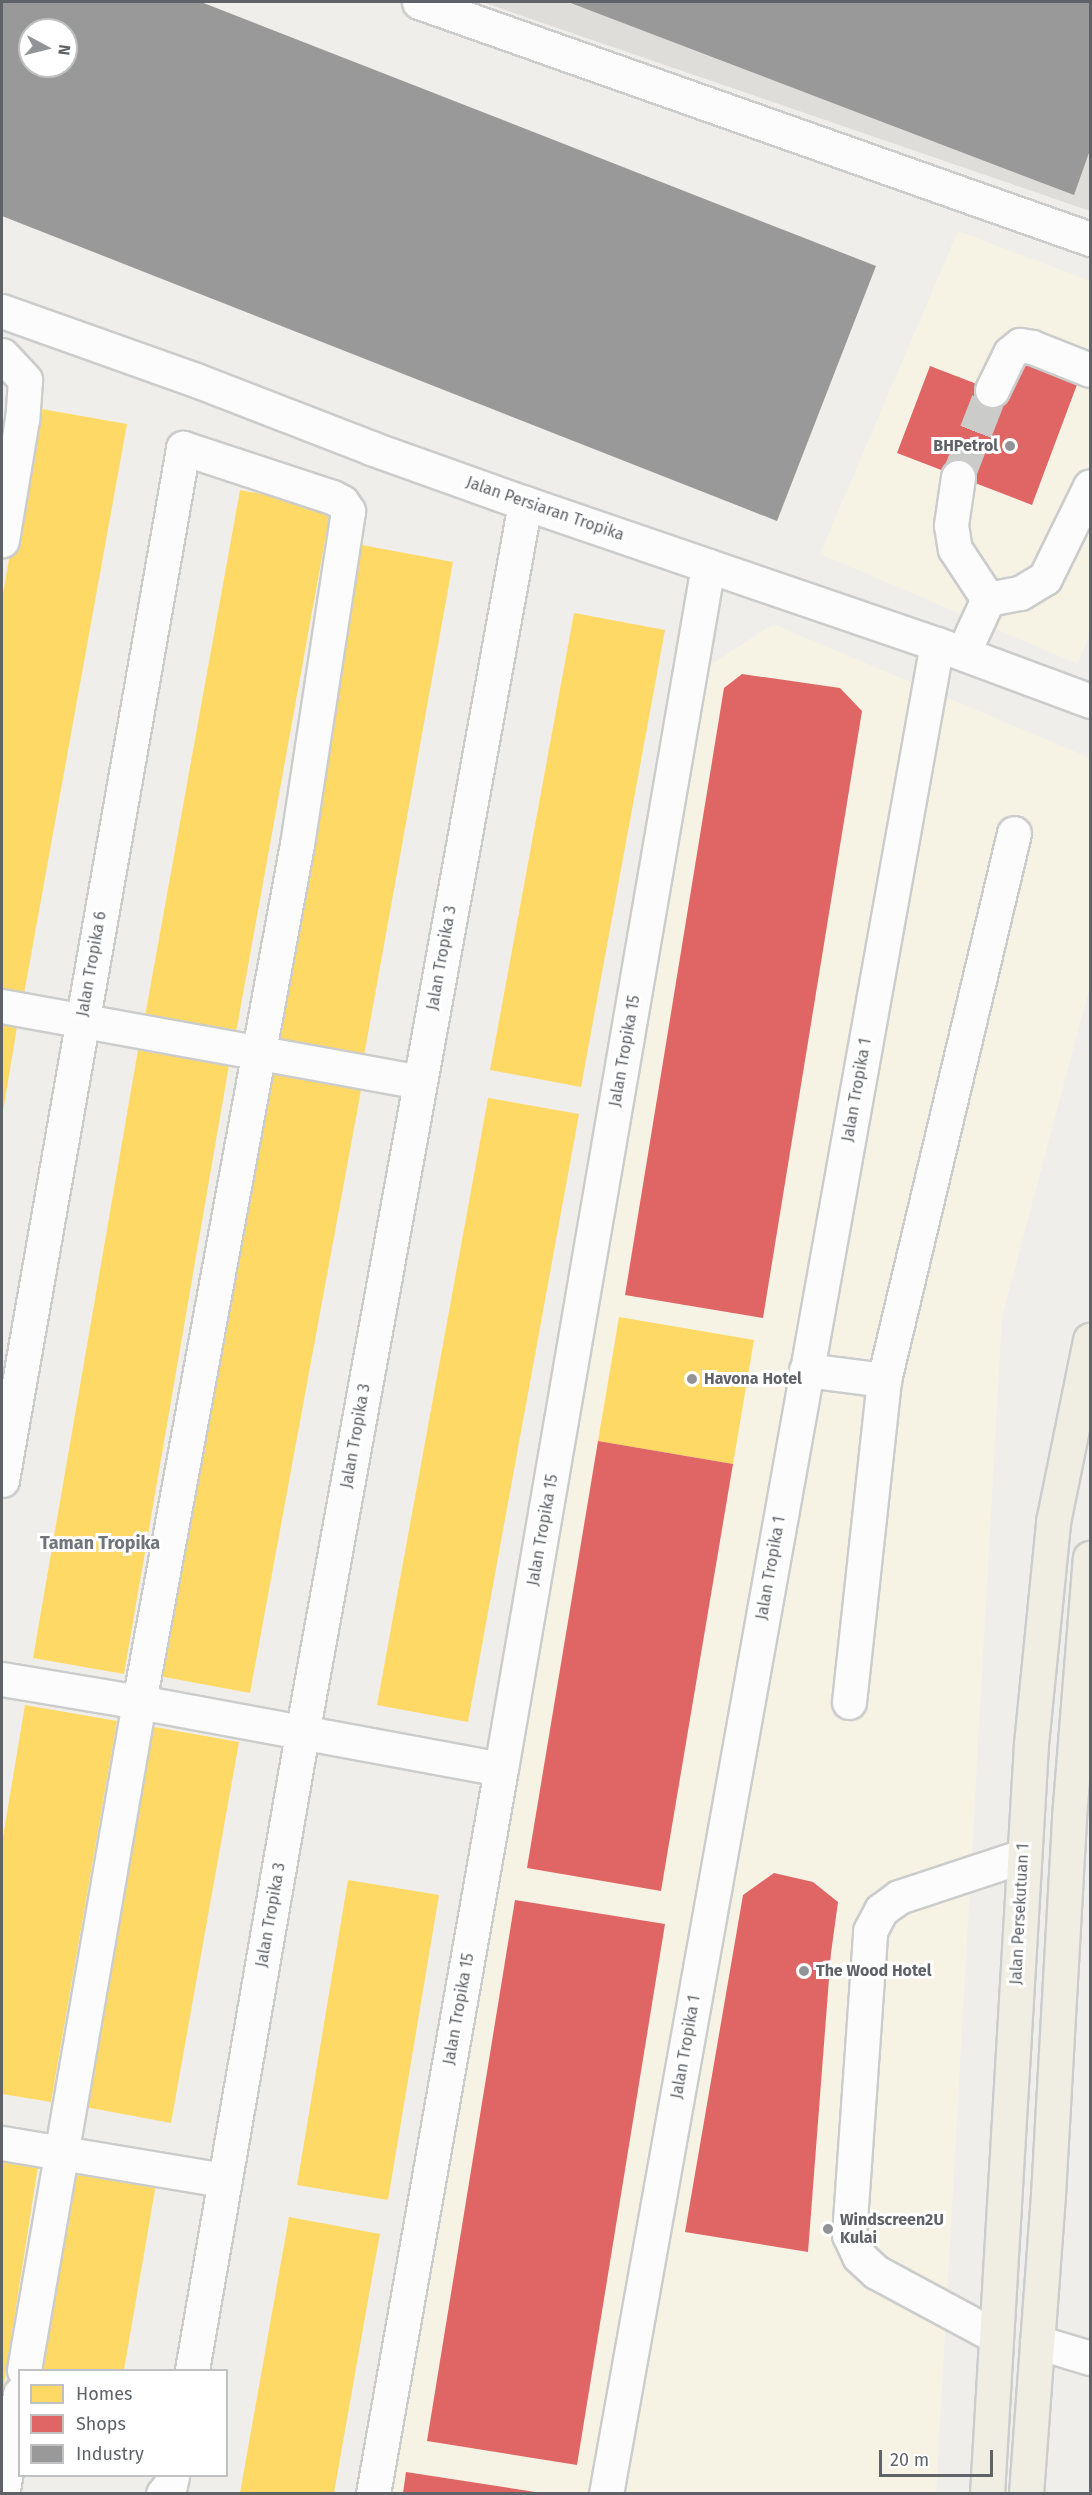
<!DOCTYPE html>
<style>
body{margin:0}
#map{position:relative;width:1092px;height:2495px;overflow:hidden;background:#efeeea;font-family:"Fira Sans",sans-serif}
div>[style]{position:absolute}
.commercial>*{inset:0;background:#f7f3e4}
.industrial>*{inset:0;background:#dfddda}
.homes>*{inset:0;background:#ffd966}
.shops>*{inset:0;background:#e06666}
.industry>*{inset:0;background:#999}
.minor-tunnel>*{height:33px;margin-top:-16.5px;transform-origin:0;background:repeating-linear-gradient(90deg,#cbcbca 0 33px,transparent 0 49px)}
.roads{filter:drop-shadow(2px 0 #cbcccc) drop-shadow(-2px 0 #cbcccc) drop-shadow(0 2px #cbcccc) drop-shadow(0 -2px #cbcccc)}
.minor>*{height:33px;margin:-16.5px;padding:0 16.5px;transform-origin:16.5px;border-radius:16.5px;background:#fdfcfc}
.highway>*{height:33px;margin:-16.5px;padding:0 16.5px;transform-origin:16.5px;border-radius:16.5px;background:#f0ede3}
.dots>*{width:16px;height:16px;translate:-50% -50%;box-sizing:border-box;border:3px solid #fff;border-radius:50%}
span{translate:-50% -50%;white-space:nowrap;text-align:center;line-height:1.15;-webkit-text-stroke:6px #fff;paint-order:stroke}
.poi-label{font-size:16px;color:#5f6368;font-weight:700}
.right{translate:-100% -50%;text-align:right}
.left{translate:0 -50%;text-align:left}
.street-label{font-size:16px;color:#5f6368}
.neighbourhood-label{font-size:18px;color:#70757a;font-weight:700}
.frame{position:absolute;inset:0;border:3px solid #5f6368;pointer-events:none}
.legend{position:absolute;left:18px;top:2369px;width:210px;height:108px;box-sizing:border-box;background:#fff;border:2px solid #bfc1c3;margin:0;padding:8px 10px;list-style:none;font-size:18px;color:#5f6368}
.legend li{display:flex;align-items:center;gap:12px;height:30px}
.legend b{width:30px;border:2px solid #bfc1c3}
.north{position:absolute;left:18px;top:18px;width:60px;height:60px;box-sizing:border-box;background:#fff;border:2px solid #bfc1c3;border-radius:50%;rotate:97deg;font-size:16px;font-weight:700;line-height:24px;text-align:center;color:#5f6368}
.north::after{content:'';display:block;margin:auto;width:21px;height:27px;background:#919496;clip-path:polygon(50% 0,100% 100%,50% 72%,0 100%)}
.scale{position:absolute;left:879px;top:2450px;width:114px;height:27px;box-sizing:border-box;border:3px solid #5f6368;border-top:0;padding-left:8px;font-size:18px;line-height:21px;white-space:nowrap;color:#5f6368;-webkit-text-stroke:4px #fff;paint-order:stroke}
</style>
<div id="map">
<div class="commercial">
<div style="clip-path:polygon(958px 231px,1090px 281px,1090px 632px,1078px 664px,820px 554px)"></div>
<div style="clip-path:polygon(773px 624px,1090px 758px,1090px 986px,1002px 1317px,936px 2493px,379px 2494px,709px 666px)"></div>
</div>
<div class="industrial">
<div style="clip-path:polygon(482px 2px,1090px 2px,1090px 211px)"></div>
</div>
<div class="homes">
<div style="clip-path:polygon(36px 408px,127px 424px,24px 994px,2px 990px,2px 599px)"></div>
<div style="clip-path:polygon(240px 490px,331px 507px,235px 1038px,144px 1022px)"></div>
<div style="clip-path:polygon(362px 545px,453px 562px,364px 1056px,273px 1039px)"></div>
<div style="clip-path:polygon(574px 613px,665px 630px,581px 1087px,490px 1070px)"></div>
<div style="clip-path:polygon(2px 1018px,18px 1021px,3px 1111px,2px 1110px)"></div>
<div style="clip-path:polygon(138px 1050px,229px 1065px,124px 1674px,33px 1658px)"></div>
<div style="clip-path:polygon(271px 1069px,362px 1085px,250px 1693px,159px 1676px)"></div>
<div style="clip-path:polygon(488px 1098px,579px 1114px,468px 1722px,377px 1705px)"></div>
<div style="clip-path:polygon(619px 1317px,754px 1340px,733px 1464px,598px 1441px)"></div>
<div style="clip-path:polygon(25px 1705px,117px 1721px,51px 2102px,2px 2094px,2px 1843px)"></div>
<div style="clip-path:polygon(149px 1726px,239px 1742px,171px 2123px,80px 2106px)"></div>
<div style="clip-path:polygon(348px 1880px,439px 1895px,388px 2200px,297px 2185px)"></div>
<div style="clip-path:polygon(2px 2154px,39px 2160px,3px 2390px,2px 2389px)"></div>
<div style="clip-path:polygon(66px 2162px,157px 2178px,124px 2370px,30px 2370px)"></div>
<div style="clip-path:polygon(289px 2217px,380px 2234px,373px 2272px,334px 2493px,240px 2493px)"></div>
</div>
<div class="shops">
<div style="clip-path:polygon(1025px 352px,1081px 374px,1032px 505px,897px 453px,930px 366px,1008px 396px)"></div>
<div style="clip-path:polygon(742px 674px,840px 688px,862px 711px,763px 1318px,625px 1295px,724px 688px)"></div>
<div style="clip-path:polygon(598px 1441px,733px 1464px,661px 1891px,527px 1868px)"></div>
<div style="clip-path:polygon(774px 1873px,813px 1882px,838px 1902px,831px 1953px,808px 2252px,685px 2232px,743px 1895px)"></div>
<div style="clip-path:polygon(515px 1900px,665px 1924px,577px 2465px,427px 2441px)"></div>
<div style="clip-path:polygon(406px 2472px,535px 2492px,535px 2493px,403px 2493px)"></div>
</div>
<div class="industry">
<div style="clip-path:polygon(evenodd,2px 2px,201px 2px,876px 266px,777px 521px,2px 216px,2px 2px,30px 30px,66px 30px,66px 66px,30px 66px,30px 30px)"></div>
<div style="clip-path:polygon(568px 2px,1090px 2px,1090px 150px,1074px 195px)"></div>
</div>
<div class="minor-tunnel">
<div style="left:958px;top:477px;width:93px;rotate:-68.7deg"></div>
</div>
<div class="roads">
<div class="minor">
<div style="left:419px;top:2px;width:712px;rotate:19.45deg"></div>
<div style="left:2px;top:311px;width:206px;rotate:19.6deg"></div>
<div style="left:196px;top:380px;width:188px;rotate:21.2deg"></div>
<div style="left:371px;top:448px;width:164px;rotate:19.7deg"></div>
<div style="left:525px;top:503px;width:435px;rotate:18.9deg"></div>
<div style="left:937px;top:644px;width:163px;rotate:20.4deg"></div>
<div style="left:2px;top:355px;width:34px;rotate:47deg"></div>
<div style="left:25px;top:380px;width:39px;rotate:94deg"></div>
<div style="left:22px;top:419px;width:123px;rotate:99.4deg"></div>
<div style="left:992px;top:390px;width:41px;rotate:-64.1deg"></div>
<div style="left:1010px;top:353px;width:13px;rotate:-39deg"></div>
<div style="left:1020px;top:345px;width:12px;rotate:9deg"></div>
<div style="left:1032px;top:347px;width:62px;rotate:21.6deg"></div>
<div style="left:958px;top:477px;width:49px;rotate:98.3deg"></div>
<div style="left:951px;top:525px;width:24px;rotate:81deg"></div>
<div style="left:955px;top:549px;width:60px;rotate:56.6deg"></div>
<div style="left:963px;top:653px;width:60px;rotate:-65.2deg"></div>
<div style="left:988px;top:599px;width:33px;rotate:-11deg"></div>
<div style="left:1020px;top:593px;width:29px;rotate:-31deg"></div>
<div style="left:1045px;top:578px;width:102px;rotate:-63.9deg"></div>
<div style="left:2px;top:1006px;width:424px;rotate:10.3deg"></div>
<div style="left:806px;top:1370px;width:79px;rotate:7.3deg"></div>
<div style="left:2px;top:1480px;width:1048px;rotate:-80.05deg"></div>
<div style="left:183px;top:448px;width:157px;rotate:18.2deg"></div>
<div style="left:332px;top:497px;width:11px;rotate:27deg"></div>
<div style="left:342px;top:502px;width:11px;rotate:56deg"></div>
<div style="left:348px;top:511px;width:337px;rotate:98.7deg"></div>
<div style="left:297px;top:844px;width:872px;rotate:100.43deg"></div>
<div style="left:139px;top:1702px;width:678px;rotate:99.77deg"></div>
<div style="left:2px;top:1679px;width:139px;rotate:9.5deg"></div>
<div style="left:139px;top:1702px;width:368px;rotate:10.5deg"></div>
<div style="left:849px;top:1702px;width:324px;rotate:-83.8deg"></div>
<div style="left:884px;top:1380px;width:562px;rotate:-76.63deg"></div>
<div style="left:2px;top:2143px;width:225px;rotate:9.5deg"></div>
<div style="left:995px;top:2336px;width:135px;rotate:-151.7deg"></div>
<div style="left:876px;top:2272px;width:23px;rotate:-137deg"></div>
<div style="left:859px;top:2256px;width:23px;rotate:-115deg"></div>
<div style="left:849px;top:2235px;width:305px;rotate:-86deg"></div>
<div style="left:870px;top:1931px;width:24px;rotate:-62deg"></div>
<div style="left:881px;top:1910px;width:22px;rotate:-36deg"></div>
<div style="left:899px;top:1897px;width:131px;rotate:-18.3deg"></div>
<div style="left:1037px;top:2342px;width:55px;rotate:16.8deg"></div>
<div style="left:192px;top:2370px;width:645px;rotate:-80.19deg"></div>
<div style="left:302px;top:1734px;width:1251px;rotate:-79.73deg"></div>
<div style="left:2px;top:2494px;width:102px;rotate:-79.8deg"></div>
<div style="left:163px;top:2494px;width:11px;rotate:-52deg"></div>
<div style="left:170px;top:2485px;width:9px;rotate:-77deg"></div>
<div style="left:373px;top:2494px;width:736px;rotate:-79.99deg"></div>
<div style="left:501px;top:1769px;width:1221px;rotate:-80.24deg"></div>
<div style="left:606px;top:2494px;width:1879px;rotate:-79.86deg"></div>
</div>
<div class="highway">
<div style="left:987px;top:2494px;width:751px;rotate:-86.64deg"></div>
<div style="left:1031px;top:1744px;width:223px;rotate:-84.3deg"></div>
<div style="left:1053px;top:1522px;width:186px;rotate:-78.5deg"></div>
<div style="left:1026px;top:2494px;width:300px;rotate:-85.8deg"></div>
<div style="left:1048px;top:2195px;width:379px;rotate:-86.8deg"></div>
<div style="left:1069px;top:1817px;width:260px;rotate:-85.4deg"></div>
</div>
</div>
<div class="dots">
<div style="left:1010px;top:446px;background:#919496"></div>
<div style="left:692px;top:1379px;background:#919496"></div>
<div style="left:804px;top:1971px;background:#919496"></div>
<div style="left:828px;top:2229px;background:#919496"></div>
</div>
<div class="poi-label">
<span class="right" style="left:998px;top:446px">BHPetrol</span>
<span class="left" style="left:704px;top:1379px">Havona Hotel</span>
<span class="left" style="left:816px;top:1971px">The Wood Hotel</span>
<span class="left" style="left:840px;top:2229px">Windscreen2U<br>Kulai</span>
</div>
<div class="street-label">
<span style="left:545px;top:509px;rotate:19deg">Jalan Persiaran Tropika</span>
<span style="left:442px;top:958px;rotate:-80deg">Jalan Tropika 3</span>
<span style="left:92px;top:964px;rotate:-80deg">Jalan Tropika 6</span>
<span style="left:625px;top:1051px;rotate:-80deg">Jalan Tropika 15</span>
<span style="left:857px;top:1090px;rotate:-80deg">Jalan Tropika 1</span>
<span style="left:356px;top:1436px;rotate:-80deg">Jalan Tropika 3</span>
<span style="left:543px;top:1530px;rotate:-80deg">Jalan Tropika 15</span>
<span style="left:771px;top:1568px;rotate:-80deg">Jalan Tropika 1</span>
<span style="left:1020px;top:1914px;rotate:-87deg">Jalan Persekutuan 1</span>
<span style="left:271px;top:1915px;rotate:-80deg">Jalan Tropika 3</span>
<span style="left:459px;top:2009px;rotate:-80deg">Jalan Tropika 15</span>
<span style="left:686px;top:2047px;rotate:-80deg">Jalan Tropika 1</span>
</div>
<div class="neighbourhood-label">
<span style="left:100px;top:1543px">Taman Tropika</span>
</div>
<div class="frame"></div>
<ul class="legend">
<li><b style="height:16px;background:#ffd966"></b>Homes</li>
<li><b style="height:16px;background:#e06666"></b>Shops</li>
<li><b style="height:16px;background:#999"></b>Industry</li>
</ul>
<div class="north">N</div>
<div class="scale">20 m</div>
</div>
